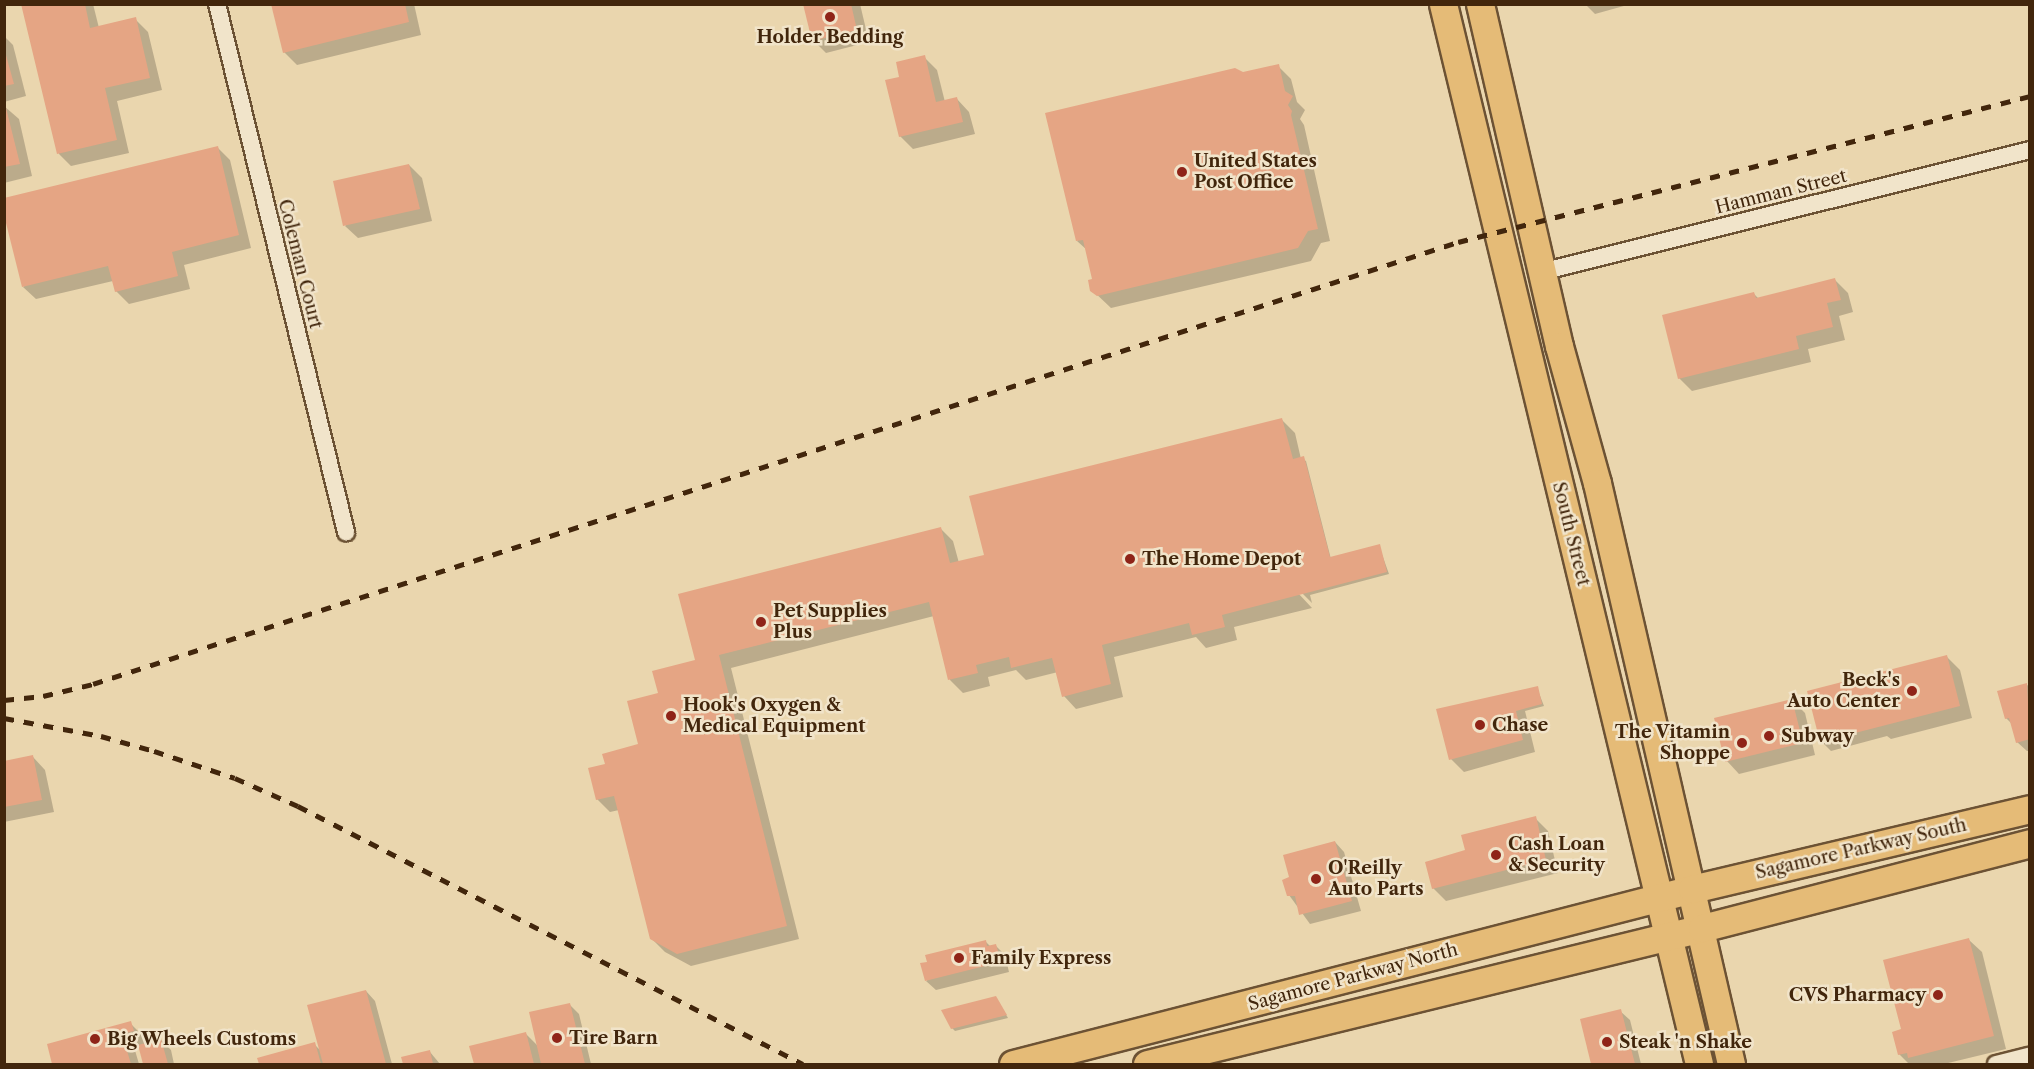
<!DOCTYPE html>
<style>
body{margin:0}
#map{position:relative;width:2034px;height:1069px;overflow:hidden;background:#ead6ae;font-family:"Libre Caslon Text",serif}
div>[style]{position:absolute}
.shadow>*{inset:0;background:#0003}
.building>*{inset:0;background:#e5a584}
.roads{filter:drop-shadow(2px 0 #6c5234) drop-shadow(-2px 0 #6c5234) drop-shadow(0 2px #6c5234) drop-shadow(0 -2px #6c5234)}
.street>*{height:16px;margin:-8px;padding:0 8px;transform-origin:8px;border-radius:8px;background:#f1e4ca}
.primary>*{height:27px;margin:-13.5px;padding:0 13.5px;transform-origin:13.5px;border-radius:13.5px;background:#e5bb77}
.rail>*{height:4.5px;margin-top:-2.25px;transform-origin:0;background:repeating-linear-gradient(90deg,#42260c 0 10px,transparent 0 20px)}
.dots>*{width:16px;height:16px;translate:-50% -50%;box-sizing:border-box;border:3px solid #f1e4ca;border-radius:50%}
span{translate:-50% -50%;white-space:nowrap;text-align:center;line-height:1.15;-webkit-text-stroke:5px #f1e4ca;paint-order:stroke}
.poi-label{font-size:18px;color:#42260c;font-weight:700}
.left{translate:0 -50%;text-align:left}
.right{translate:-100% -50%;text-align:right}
.street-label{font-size:18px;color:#42260c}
.frame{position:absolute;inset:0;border:6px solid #42260c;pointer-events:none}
</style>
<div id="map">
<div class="shadow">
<div style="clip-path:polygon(23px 4px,93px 4px,99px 28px,135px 19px,148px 32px,162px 90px,117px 101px,129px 153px,71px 166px,59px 154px)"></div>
<div style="clip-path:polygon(273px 4px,414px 4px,421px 35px,297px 65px,284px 52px)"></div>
<div style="clip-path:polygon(804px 4px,860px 4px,869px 42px,826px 53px,813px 40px)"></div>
<div style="clip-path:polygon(1585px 4px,1631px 4px,1595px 14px)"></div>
<div style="clip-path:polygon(4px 36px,13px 45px,26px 96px,4px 102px)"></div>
<div style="clip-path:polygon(924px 57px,937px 70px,945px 102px,957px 99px,969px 112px,975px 134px,913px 149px,900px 136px,901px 78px)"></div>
<div style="clip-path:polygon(1278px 66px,1291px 79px,1297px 102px,1305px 110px,1300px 119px,1304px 125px,1330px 241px,1321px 243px,1311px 261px,1111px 308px,1092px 290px,1094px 280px,1087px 250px,1077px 241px,1243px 74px)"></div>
<div style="clip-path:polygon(4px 106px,19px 119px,32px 176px,4px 183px)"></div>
<div style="clip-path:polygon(217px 147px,230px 160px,251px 248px,184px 265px,190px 289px,129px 304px,116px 291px,113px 281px,36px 299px,23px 287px)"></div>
<div style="clip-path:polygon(409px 165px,422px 178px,432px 221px,358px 238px,345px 226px)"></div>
<div style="clip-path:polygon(1835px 280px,1848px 293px,1853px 312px,1839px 316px,1845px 340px,1808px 349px,1811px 362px,1692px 391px,1679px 378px,1754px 294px,1759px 299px)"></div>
<div style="clip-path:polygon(1282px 420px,1295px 433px,1301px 459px,1306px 461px,1331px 559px,1379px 546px,1389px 574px,1310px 595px,1312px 603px,1302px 593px,1298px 593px,1312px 608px,1234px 627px,1237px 640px,1206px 648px,1196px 637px,1114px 657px,1123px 697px,1076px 709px,1064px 696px,1058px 672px,1026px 680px,1016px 670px,988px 677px,990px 686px,963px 693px,950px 680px,934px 616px,731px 668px,799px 939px,691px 966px,665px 952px,652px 939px,619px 810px,610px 812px,597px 799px,607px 765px,640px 745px,660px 694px,697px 661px,941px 529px,953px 541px,959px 563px,986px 556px)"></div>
<div style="clip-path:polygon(1947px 657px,1960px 670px,1972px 718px,1891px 739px,1887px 736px,1831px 751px,1821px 741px)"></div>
<div style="clip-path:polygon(2027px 685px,2030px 687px,2030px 751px,2027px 751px,2017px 742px,2013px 725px,2006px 718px)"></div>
<div style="clip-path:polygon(1537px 688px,1544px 706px,1525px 711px,1535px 752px,1464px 772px,1451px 759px,1438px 710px)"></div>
<div style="clip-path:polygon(1792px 700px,1805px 713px,1815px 755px,1739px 774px,1727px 761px)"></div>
<div style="clip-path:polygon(33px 757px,45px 770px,54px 812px,4px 822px,4px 763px)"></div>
<div style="clip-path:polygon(1535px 818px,1548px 831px,1558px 873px,1446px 901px,1433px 888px,1467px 851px)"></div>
<div style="clip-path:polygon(1335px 842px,1344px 852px,1361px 911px,1310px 924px,1289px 895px)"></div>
<div style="clip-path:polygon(1969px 940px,1982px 952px,2006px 1049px,1944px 1064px,1909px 1064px,1899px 1054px,1903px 1030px)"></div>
<div style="clip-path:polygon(985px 941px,991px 947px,996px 946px,1005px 955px,1009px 972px,936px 990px,926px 981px)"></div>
<div style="clip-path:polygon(366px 991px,375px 1001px,392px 1064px,260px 1064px,259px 1059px,314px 1044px,321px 1051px)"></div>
<div style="clip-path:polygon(998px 1001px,1008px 1018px,955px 1031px,952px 1028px)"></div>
<div style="clip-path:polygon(569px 1004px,579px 1014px,591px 1064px,475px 1064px,471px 1047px,526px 1034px,539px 1047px)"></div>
<div style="clip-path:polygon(1620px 1011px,1630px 1020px,1641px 1064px,1593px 1064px,1582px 1020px)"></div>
<div style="clip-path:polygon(130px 1023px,143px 1036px,146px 1044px,161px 1040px,171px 1050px,174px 1064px,144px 1064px,140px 1045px,134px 1047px,139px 1064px,54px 1064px,49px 1045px)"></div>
<div style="clip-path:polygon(430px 1052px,440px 1064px,404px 1064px,403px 1058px)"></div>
</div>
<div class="building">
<div style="clip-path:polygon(21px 4px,85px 4px,90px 28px,136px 17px,150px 78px,105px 88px,117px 140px,57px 154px)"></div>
<div style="clip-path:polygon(271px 4px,405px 4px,409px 22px,283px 53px)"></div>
<div style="clip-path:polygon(803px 4px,851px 4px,857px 30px,812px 41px)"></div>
<div style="clip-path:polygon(4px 48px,14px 84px,4px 86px)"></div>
<div style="clip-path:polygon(925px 55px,936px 102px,957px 97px,963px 122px,899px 137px,885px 80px,899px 77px,896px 62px)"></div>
<div style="clip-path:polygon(1279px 64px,1285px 91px,1293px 96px,1288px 105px,1292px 111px,1291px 115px,1318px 229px,1308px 231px,1298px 248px,1097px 296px,1090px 291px,1088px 280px,1092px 279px,1083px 240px,1076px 241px,1045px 113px,1235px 68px,1243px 72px)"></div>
<div style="clip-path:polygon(4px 100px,20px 164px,4px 167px)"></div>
<div style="clip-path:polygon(218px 146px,239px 235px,172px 252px,178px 276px,115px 292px,108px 266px,22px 287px,4px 215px,4px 198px)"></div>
<div style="clip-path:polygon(409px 164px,420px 209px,343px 226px,333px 181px)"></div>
<div style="clip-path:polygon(1835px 278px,1841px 300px,1827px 303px,1833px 327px,1796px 336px,1799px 349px,1678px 379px,1662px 315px,1754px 292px,1756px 298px)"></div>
<div style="clip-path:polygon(1282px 418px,1293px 459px,1304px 456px,1330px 557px,1380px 544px,1387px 572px,1222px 615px,1225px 627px,1192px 635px,1189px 623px,1102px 645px,1111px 684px,1062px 697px,1052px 658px,1011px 668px,1009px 657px,976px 665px,978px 673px,948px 680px,929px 602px,719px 655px,787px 926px,677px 954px,650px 939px,614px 796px,596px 800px,588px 768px,605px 764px,602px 754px,638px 744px,627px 701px,658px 693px,652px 671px,695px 660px,678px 594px,941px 527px,950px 563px,984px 555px,969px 496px)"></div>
<div style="clip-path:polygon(1947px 655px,1960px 706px,1820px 742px,1807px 691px)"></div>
<div style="clip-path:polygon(2027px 683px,2030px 739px,2016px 743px,2009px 718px,2005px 719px,1997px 691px)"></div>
<div style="clip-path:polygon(1538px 686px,1542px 704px,1516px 711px,1523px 740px,1449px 760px,1436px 709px)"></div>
<div style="clip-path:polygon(1792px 699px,1803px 743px,1725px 762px,1714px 718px)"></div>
<div style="clip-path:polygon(33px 755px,42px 800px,4px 807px,4px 761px)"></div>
<div style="clip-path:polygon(1536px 816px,1546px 860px,1432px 889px,1425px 862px,1465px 850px,1461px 835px)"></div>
<div style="clip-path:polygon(1335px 841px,1352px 901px,1299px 915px,1295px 896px,1287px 896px,1282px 880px,1289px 877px,1283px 855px)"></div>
<div style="clip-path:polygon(1969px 938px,1994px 1036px,1908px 1058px,1907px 1053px,1898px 1055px,1892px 1032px,1901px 1029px,1883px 960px)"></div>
<div style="clip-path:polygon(986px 940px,987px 946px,996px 944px,1001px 962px,925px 981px,920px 963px,927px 962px,925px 955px)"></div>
<div style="clip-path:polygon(366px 990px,386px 1064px,323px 1064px,307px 1005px)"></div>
<div style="clip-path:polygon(996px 996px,1007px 1015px,951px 1029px,941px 1010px)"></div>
<div style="clip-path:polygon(570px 1003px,585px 1064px,541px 1064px,529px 1012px)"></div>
<div style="clip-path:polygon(1621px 1009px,1635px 1064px,1591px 1064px,1580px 1019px)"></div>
<div style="clip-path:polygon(131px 1021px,134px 1031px,122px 1034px,131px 1064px,52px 1064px,47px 1044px)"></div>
<div style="clip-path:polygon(526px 1032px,534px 1064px,474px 1064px,469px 1046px)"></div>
<div style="clip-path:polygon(161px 1039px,168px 1064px,143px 1064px,138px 1045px)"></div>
<div style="clip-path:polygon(315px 1042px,321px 1064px,259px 1064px,257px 1058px)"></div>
<div style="clip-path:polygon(430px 1050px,433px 1064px,403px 1064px,401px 1057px)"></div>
</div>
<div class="roads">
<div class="street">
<div style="left:217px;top:4px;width:544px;rotate:76.27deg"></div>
<div style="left:1541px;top:272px;width:504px;rotate:-14.01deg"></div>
<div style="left:1996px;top:1064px;width:34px;rotate:-14deg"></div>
</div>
<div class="primary">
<div style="left:1443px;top:4px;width:1090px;rotate:76.42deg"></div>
<div style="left:1480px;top:4px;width:351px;rotate:77deg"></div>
<div style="left:1559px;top:346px;width:142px;rotate:74.5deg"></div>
<div style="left:1597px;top:483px;width:596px;rotate:77.01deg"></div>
<div style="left:1013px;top:1064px;width:701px;rotate:-14.45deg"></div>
<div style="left:1692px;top:889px;width:347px;rotate:-13.3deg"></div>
<div style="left:1147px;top:1064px;width:571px;rotate:-13.77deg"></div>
<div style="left:1702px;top:928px;width:339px;rotate:-14.5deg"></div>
</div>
</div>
<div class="rail">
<div style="left:4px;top:700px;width:39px;rotate:-6deg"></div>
<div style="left:43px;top:696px;width:51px;rotate:-13.5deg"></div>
<div style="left:93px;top:684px;width:1435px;rotate:-17.94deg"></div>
<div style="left:1458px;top:242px;width:590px;rotate:-14.32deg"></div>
<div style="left:4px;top:718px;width:99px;rotate:10.5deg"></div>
<div style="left:101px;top:736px;width:55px;rotate:15.8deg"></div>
<div style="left:154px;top:751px;width:85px;rotate:18.4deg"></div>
<div style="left:235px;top:778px;width:69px;rotate:24deg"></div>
<div style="left:298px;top:806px;width:567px;rotate:27.06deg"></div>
</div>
<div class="dots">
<div style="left:830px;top:17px;background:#8f2418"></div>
<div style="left:1182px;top:172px;background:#8f2418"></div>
<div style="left:1130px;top:559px;background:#8f2418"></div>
<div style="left:761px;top:622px;background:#8f2418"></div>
<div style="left:1912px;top:691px;background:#8f2418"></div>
<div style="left:671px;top:716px;background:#8f2418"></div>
<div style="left:1480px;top:725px;background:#8f2418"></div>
<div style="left:1769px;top:736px;background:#8f2418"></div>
<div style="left:1742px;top:743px;background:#8f2418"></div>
<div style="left:1496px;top:855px;background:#8f2418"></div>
<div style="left:1316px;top:879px;background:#8f2418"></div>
<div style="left:959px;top:958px;background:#8f2418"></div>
<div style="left:1938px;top:995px;background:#8f2418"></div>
<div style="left:557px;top:1038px;background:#8f2418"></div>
<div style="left:95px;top:1039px;background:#8f2418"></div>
<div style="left:1607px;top:1042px;background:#8f2418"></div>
</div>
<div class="poi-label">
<span style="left:830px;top:37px">Holder Bedding</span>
<span class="left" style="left:1194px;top:172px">United States<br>Post Office</span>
<span class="left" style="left:1142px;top:559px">The Home Depot</span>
<span class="left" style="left:773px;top:622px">Pet Supplies<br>Plus</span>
<span class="right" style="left:1900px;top:691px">Beck's<br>Auto Center</span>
<span class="left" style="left:683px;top:716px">Hook's Oxygen &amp;<br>Medical Equipment</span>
<span class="left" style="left:1492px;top:725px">Chase</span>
<span class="right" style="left:1730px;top:743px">The Vitamin<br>Shoppe</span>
<span class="left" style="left:1781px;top:736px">Subway</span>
<span class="left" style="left:1508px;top:855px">Cash Loan<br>&amp; Security</span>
<span class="left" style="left:1328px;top:879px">O'Reilly<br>Auto Parts</span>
<span class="left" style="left:971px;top:958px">Family Express</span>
<span class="right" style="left:1926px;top:995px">CVS Pharmacy</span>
<span class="left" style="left:569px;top:1038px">Tire Barn</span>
<span class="left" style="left:107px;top:1039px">Big Wheels Customs</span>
<span class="left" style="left:1619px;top:1042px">Steak 'n Shake</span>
</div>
<div class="street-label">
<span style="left:1781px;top:192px;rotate:-14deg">Hamman Street</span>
<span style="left:300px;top:264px;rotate:76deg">Coleman Court</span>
<span style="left:1571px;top:534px;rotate:76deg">South Street</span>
<span style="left:1861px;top:849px;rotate:-13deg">Sagamore Parkway South</span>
<span style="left:1353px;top:977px;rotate:-15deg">Sagamore Parkway North</span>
</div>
<div class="frame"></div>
</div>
